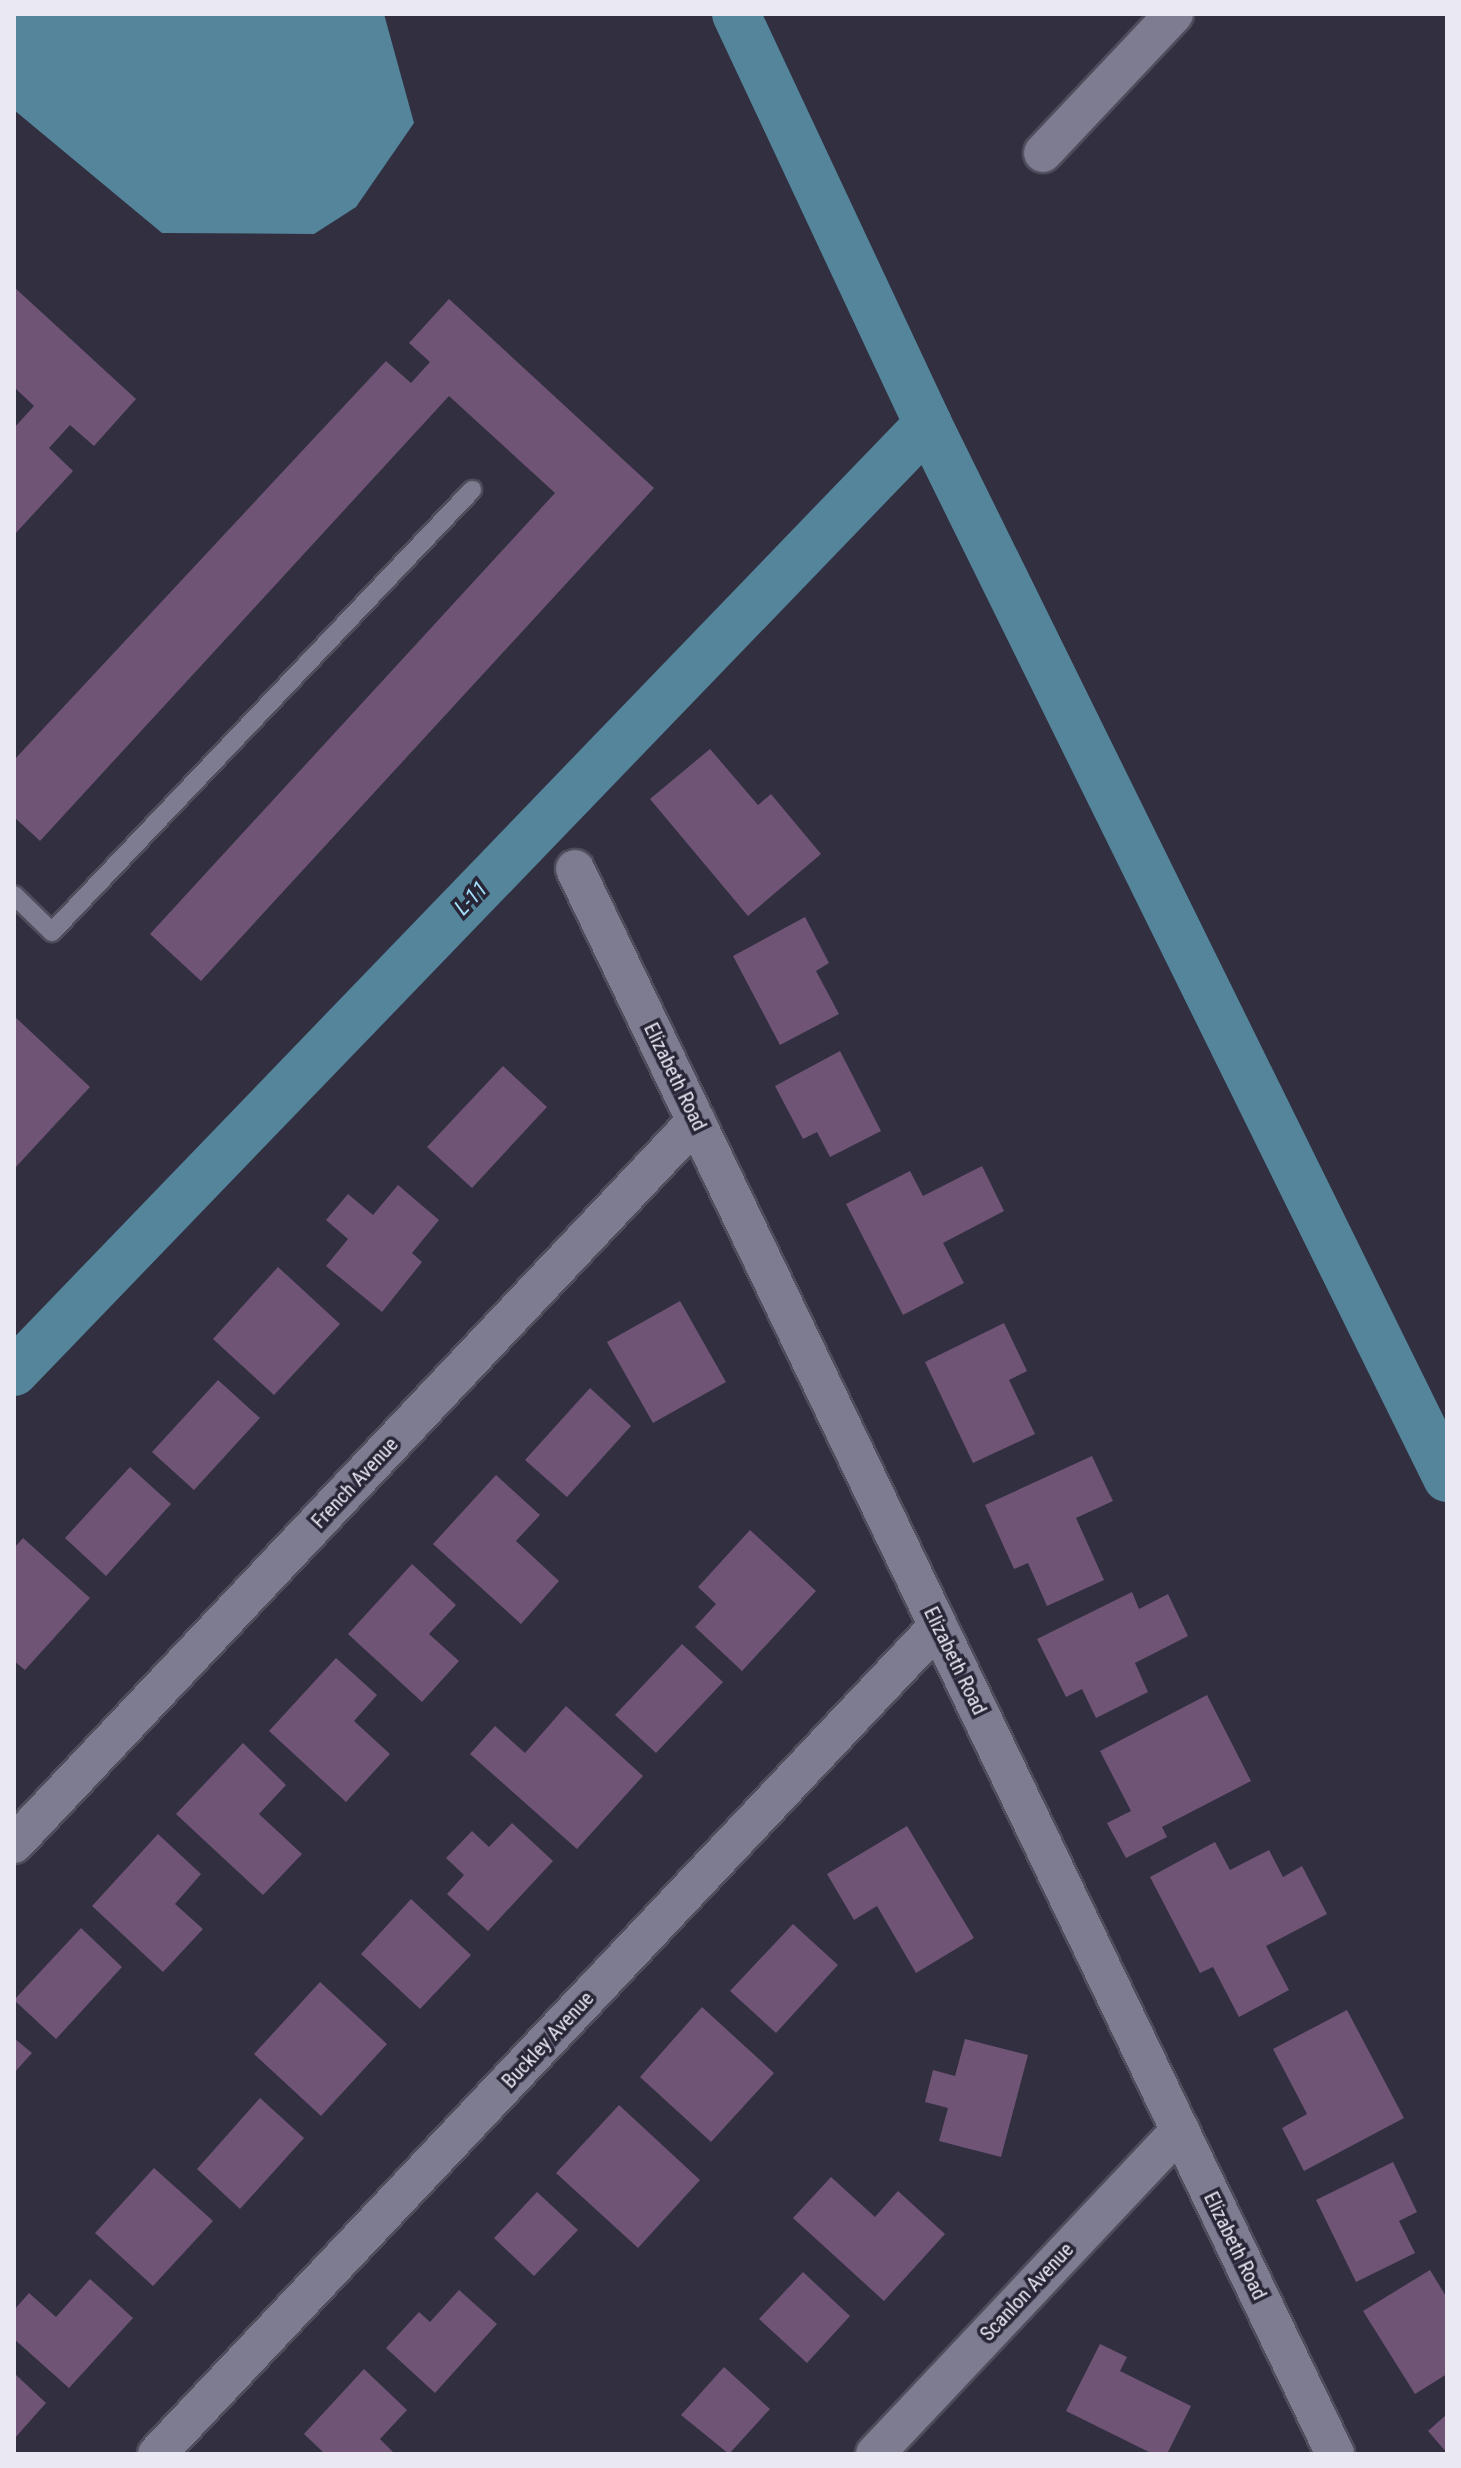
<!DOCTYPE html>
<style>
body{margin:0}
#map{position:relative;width:1461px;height:2468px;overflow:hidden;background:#312f40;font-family:"Roboto Condensed",sans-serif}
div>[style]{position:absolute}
.water>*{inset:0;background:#54859a}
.canal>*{height:48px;margin:-24px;padding:0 24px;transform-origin:24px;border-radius:24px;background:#54859a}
.building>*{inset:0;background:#6f5476}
.roads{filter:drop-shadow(2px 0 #4f4d5c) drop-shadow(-2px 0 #4f4d5c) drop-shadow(0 2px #4f4d5c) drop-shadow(0 -2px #4f4d5c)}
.service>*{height:18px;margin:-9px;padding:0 9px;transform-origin:9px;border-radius:9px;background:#7d7c90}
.minor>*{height:38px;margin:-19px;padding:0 19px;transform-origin:19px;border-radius:19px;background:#7d7c90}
span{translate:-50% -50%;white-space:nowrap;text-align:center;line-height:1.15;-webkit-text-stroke:7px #272536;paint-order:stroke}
.street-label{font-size:20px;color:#e9e8f3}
.water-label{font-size:22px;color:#a2e0fc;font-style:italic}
.frame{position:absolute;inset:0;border:16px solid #e9e8f3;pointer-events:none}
</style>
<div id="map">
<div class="water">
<div style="clip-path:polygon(14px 14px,384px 14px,414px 123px,356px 207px,314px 234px,162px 233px,14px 110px)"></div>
</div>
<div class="canal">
<div style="left:736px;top:14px;width:453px;rotate:64.9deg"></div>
<div style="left:928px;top:424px;width:1175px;rotate:63.78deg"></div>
<div style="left:14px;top:1372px;width:1317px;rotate:-46.05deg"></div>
</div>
<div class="building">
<div style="clip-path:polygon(14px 287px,136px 399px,94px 446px,70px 425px,49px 448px,73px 471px,14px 535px,14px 428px,34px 406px,14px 387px)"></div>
<div style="clip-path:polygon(449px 299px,654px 488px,201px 981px,150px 934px,555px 493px,449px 396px,40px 841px,14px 817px,14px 760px,386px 361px,411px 383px,430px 362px,409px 343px)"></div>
<div style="clip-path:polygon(710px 749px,758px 805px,771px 794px,821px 854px,748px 916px,650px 799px)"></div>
<div style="clip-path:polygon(805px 917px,829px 963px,816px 971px,839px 1014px,780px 1045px,733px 956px)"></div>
<div style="clip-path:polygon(14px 1016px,90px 1087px,14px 1169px)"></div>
<div style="clip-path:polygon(840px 1051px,881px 1131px,830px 1157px,817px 1132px,803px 1139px,775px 1086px)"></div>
<div style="clip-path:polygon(503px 1066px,547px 1107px,472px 1188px,427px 1147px)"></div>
<div style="clip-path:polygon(982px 1166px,1004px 1211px,943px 1243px,964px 1283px,903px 1315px,846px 1204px,910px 1171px,923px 1196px)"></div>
<div style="clip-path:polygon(398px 1185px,439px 1220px,412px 1253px,422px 1262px,382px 1312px,326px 1266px,348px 1239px,326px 1220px,348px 1194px,373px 1215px)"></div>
<div style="clip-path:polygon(278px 1267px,340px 1324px,274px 1395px,213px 1339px)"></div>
<div style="clip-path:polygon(680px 1301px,726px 1382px,653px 1423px,607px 1342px)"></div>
<div style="clip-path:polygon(1004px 1323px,1027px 1371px,1009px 1380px,1035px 1434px,973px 1463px,925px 1362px)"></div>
<div style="clip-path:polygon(218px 1380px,260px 1418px,194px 1490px,152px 1452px)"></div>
<div style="clip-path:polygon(590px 1388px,631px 1426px,567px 1497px,525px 1460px)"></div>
<div style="clip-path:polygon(1092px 1456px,1113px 1501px,1076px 1518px,1104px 1580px,1047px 1606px,1028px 1563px,1014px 1569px,985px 1505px)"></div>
<div style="clip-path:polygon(130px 1467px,171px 1504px,106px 1576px,65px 1538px)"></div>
<div style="clip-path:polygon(496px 1475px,540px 1515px,516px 1541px,559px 1581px,521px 1624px,433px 1544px)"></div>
<div style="clip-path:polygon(750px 1530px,816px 1591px,742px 1671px,695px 1627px,716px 1604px,698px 1587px)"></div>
<div style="clip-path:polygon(23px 1538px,90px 1598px,25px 1670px,14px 1661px,14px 1548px)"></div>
<div style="clip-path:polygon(412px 1564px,456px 1605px,429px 1634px,459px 1661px,422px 1702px,348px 1634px)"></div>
<div style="clip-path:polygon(1132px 1592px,1139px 1609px,1168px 1594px,1188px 1636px,1135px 1663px,1148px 1692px,1096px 1718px,1082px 1689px,1066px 1697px,1037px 1639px)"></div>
<div style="clip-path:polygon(682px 1644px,723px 1682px,656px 1753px,615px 1715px)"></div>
<div style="clip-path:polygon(336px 1658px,377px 1695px,354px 1721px,390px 1754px,346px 1802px,269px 1731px)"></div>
<div style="clip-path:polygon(1207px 1695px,1251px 1781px,1162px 1827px,1167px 1837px,1126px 1858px,1107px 1823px,1131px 1811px,1100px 1751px)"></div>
<div style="clip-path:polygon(566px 1706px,643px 1776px,577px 1849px,470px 1754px,495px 1726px,525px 1753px)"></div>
<div style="clip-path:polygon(243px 1743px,286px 1785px,259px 1814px,302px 1854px,263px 1895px,176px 1814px)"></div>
<div style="clip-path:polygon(512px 1823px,553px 1861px,488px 1931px,447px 1894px,464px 1875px,446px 1858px,472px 1831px,489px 1847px)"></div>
<div style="clip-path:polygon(907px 1826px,974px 1938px,916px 1973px,877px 1906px,854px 1920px,827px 1874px)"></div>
<div style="clip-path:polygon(158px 1834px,201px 1874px,175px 1904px,203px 1929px,163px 1972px,92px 1906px)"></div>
<div style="clip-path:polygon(1215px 1842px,1230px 1870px,1269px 1850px,1283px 1877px,1302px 1866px,1327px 1914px,1266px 1946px,1289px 1990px,1239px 2017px,1213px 1967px,1200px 1973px,1150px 1877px)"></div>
<div style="clip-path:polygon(411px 1899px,471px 1955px,420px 2009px,361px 1954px)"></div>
<div style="clip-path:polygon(793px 1924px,838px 1965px,776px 2033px,730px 1991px)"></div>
<div style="clip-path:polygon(81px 1928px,122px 1967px,56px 2039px,14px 2000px)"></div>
<div style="clip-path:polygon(320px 1982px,387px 2044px,321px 2116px,254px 2054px)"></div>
<div style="clip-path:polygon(702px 2007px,774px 2073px,711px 2142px,640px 2077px)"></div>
<div style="clip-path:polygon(1347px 2010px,1404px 2118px,1304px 2171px,1282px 2128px,1307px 2114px,1273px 2049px)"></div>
<div style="clip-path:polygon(14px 2038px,32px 2053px,14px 2073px)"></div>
<div style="clip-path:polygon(965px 2039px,1028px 2055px,1001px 2157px,939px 2141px,948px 2108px,925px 2102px,933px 2070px,955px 2076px)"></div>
<div style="clip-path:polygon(260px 2098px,304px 2138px,240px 2209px,197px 2169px)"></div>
<div style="clip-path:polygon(619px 2105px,700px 2180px,638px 2248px,556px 2173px)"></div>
<div style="clip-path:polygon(1393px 2162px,1417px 2212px,1399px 2221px,1415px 2253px,1356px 2282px,1316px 2200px)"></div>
<div style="clip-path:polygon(154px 2168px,213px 2221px,153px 2286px,95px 2233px)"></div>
<div style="clip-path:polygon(831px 2177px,875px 2217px,898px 2191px,945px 2234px,884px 2301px,793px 2218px)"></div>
<div style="clip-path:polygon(537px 2192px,578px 2230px,534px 2276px,494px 2238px)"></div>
<div style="clip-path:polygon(1430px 2270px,1447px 2298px,1447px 2374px,1415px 2394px,1363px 2311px)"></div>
<div style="clip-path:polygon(803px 2272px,850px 2316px,807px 2363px,759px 2319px)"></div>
<div style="clip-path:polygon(90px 2279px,133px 2318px,69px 2388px,14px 2339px,14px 2310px,29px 2293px,56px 2317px)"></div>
<div style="clip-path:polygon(459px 2290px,497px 2324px,435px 2393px,386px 2348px,419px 2312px,430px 2322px)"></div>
<div style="clip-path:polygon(1100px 2344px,1127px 2357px,1120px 2371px,1191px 2406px,1167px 2454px,1153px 2454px,1066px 2411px)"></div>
<div style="clip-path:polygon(724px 2367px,770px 2409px,729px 2454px,681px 2415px)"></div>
<div style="clip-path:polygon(364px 2369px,407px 2410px,380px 2439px,395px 2454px,325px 2454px,304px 2434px)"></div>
<div style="clip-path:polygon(14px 2373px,46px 2403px,14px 2439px)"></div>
<div style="clip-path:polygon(1447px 2414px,1447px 2453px,1428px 2431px)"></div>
</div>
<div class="roads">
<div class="service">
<div style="left:14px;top:895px;width:53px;rotate:44.2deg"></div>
<div style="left:52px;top:932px;width:610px;rotate:-46.46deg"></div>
</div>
<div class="minor">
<div style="left:1043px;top:153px;width:191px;rotate:-46.7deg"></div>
<div style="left:575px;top:869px;width:1758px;rotate:64.38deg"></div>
<div style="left:14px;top:1844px;width:994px;rotate:-46.67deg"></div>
<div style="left:157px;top:2454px;width:1138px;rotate:-46.67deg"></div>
<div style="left:875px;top:2454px;width:445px;rotate:-46.7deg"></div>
</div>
</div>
<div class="street-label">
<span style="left:675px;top:1077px;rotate:64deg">Elizabeth Road</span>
<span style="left:355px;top:1483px;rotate:-47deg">French Avenue</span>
<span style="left:955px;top:1661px;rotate:64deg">Elizabeth Road</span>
<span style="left:548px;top:2040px;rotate:-47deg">Buckley Avenue</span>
<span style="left:1235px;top:2246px;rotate:64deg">Elizabeth Road</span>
<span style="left:1027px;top:2292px;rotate:-47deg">Scanlon Avenue</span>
</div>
<div class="water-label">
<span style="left:471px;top:898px;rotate:-46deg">L-11</span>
</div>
<div class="frame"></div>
</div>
